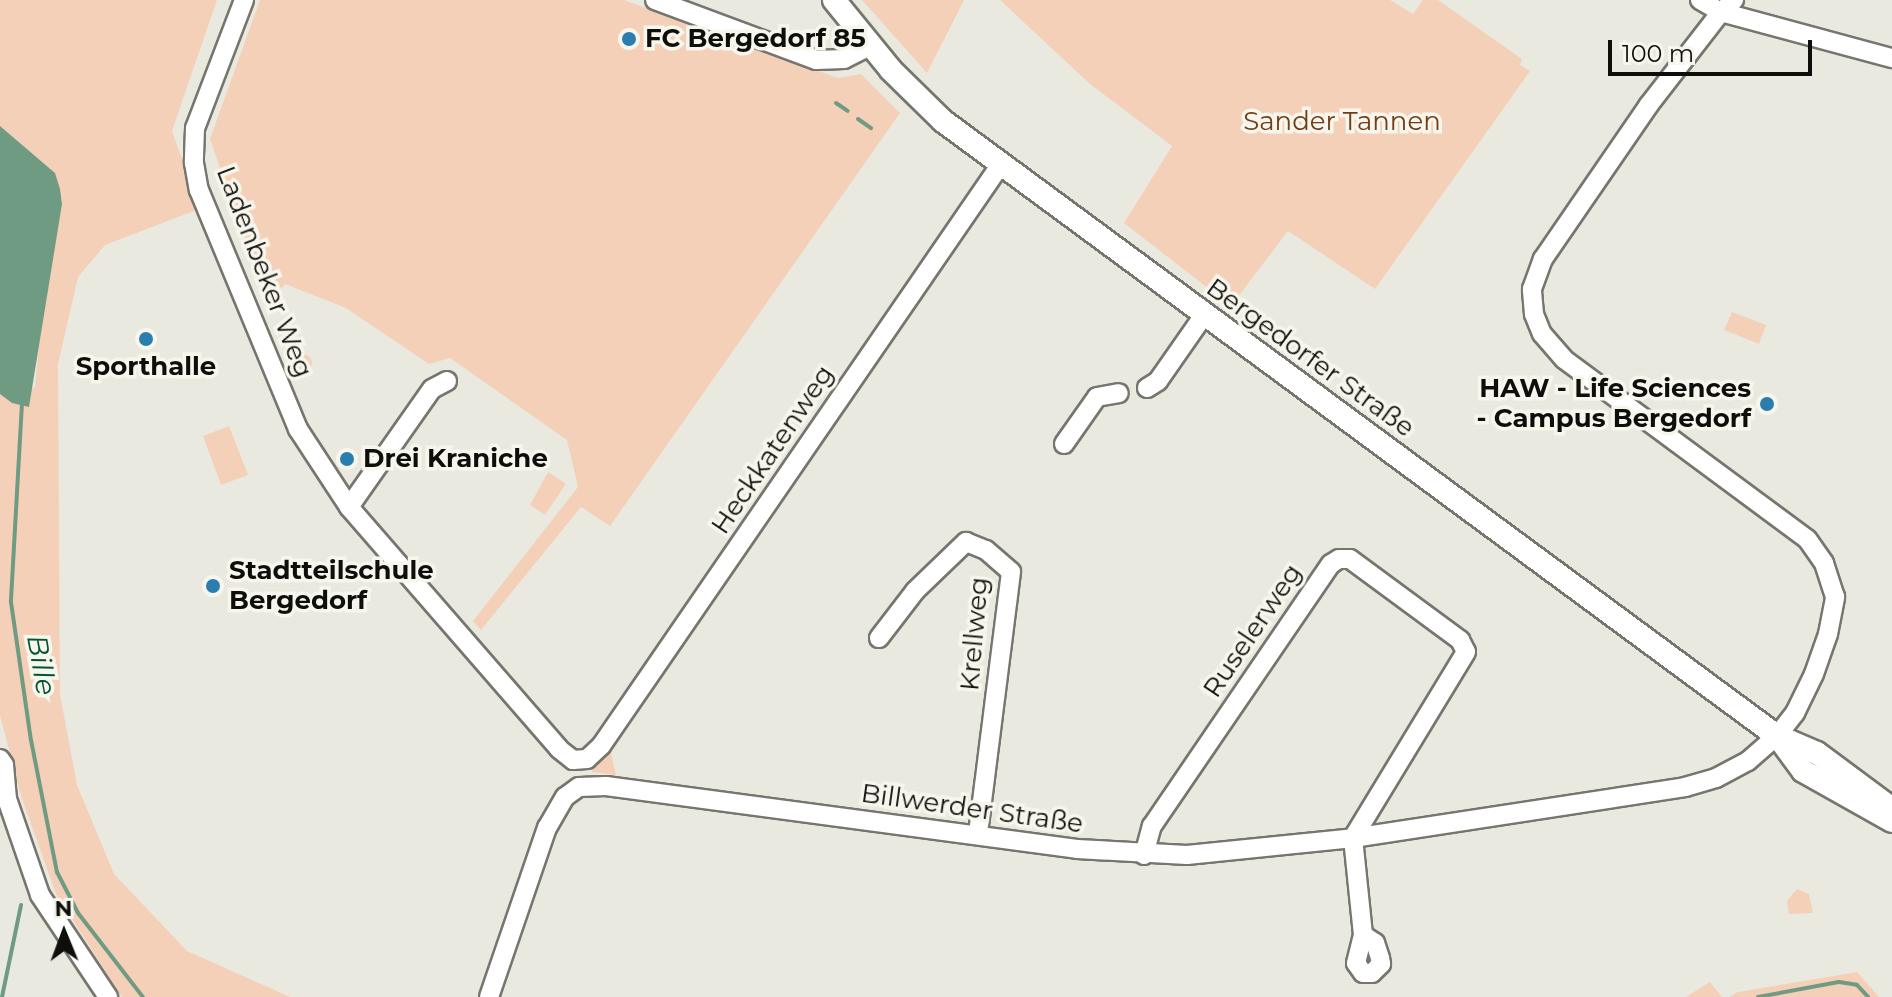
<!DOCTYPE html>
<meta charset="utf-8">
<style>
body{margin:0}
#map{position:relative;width:1892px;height:997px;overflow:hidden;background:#e9e9e0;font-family:Montserrat,sans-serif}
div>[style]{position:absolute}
.green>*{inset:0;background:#f5d0b8}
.round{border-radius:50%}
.water>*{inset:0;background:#709b83}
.stream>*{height:4px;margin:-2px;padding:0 2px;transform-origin:2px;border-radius:2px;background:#709b83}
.roads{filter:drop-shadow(2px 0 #76766e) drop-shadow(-2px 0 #76766e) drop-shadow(0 2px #76766e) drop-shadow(0 -2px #76766e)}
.minor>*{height:18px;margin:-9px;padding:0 9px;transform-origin:9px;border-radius:9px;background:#fff}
.major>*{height:22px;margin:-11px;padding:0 11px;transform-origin:11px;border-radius:11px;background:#fff}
.dots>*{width:22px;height:22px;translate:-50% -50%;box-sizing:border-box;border:4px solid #f6f6ed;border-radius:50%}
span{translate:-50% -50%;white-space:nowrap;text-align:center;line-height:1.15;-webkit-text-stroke:7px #f6f6ed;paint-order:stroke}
.poi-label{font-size:26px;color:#0e0e0b;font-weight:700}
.left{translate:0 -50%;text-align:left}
.right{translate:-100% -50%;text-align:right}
.park-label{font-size:26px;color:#713d16}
.street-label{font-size:26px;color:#0e0e0b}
.water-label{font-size:28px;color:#005333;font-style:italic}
.north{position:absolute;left:24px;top:893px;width:80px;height:80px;-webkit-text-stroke:6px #f6f6ed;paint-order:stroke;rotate:359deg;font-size:22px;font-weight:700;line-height:32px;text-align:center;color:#0e0e0b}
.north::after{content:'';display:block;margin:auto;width:28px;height:36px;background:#0e0e0b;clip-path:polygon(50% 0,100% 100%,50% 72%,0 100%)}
.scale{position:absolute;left:1608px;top:40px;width:204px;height:36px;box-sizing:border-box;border:4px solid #0e0e0b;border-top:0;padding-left:10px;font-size:24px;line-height:28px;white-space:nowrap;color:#0e0e0b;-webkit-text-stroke:6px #f6f6ed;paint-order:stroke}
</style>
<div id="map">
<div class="green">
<div style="clip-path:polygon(0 0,217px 0,172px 131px,199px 209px,105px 245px,78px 277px,58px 364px,60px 694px,77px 785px,114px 874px,187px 951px,290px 997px,122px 997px,56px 894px,21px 796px,0 715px,0 394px,9px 400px,35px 387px,41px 322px,62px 204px,55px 173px,0 126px)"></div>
<div style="clip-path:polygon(260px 0,624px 0,838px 78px,861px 74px,900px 113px,610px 526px,581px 507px,481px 630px,473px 621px,578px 487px,567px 440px,450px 358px,429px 364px,346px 308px,285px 284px,268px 305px,210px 139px)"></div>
<div style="clip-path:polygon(862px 0,964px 0,927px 73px)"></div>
<div style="clip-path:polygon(1000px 0,1390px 0,1413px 14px,1423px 0,1438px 0,1522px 59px,1520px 65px,1530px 71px,1375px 289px,1288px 231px,1231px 306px,1124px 223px,1172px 146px,1090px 84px)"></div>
<div style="clip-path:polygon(1732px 312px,1766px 325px,1759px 344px,1724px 330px)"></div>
<div class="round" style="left:294px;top:354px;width:18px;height:18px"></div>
<div style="clip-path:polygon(229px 426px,248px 475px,221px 485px,203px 436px)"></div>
<div style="clip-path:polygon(548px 472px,566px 484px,545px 515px,530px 505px)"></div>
<div style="clip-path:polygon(610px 749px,616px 775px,592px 772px,592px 765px)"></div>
<div style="clip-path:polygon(1797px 889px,1809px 894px,1813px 913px,1789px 914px,1787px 901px)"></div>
<div style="clip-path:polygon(1857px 972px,1879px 997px,1729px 997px,1738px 992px)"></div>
<div style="clip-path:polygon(1710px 982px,1722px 997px,1686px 997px)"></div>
</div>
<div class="water">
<div style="clip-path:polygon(0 126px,55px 173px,60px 189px,62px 204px,29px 407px,12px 403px,0 394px)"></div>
</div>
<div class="stream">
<div style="left:836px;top:103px;width:14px;rotate:34deg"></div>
<div style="left:858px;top:119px;width:16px;rotate:35deg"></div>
<div style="left:22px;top:403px;width:199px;rotate:93.2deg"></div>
<div style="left:11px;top:602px;width:139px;rotate:81.8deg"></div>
<div style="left:31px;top:740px;width:135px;rotate:78.9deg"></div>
<div style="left:57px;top:872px;width:46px;rotate:62.9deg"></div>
<div style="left:78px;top:913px;width:106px;rotate:52.3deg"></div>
<div style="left:2px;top:997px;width:94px;rotate:-78.3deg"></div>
<div style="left:1758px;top:997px;width:82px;rotate:-10.5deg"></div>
<div style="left:1839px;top:982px;width:18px;rotate:9deg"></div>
<div style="left:1857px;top:985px;width:16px;rotate:47deg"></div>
</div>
<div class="roads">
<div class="minor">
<div style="left:244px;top:0;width:137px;rotate:110.9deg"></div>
<div style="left:195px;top:128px;width:35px;rotate:92deg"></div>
<div style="left:194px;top:163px;width:27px;rotate:80deg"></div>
<div style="left:199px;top:190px;width:259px;rotate:67.5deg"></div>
<div style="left:298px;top:429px;width:93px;rotate:56.8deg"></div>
<div style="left:349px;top:507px;width:320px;rotate:49deg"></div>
<div style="left:559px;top:749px;width:18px;rotate:38deg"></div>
<div style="left:573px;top:760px;width:14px;rotate:-4deg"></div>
<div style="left:587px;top:759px;width:19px;rotate:-43deg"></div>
<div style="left:601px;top:746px;width:706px;rotate:-55.5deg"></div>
<div style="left:655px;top:0;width:172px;rotate:20.4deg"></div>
<div style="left:816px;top:60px;width:28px;rotate:-2deg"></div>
<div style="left:844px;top:59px;width:30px;rotate:-27deg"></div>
<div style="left:1700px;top:0;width:24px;rotate:30deg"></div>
<div style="left:1721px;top:12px;width:177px;rotate:15.1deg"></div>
<div style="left:1147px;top:388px;width:13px;rotate:-32deg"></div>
<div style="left:1158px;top:381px;width:80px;rotate:-55.1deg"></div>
<div style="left:1064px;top:444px;width:57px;rotate:-54.9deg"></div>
<div style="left:1097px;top:397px;width:22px;rotate:-10deg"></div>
<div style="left:349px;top:507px;width:144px;rotate:-54.9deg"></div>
<div style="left:432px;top:389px;width:17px;rotate:-28deg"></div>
<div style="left:879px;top:638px;width:59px;rotate:-52.5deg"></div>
<div style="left:915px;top:591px;width:71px;rotate:-43.9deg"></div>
<div style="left:966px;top:542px;width:22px;rotate:22deg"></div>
<div style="left:986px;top:550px;width:33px;rotate:41deg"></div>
<div style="left:1011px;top:572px;width:265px;rotate:97.2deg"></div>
<div style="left:0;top:759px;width:7px;rotate:56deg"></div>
<div style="left:4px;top:765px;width:34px;rotate:85deg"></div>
<div style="left:7px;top:799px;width:102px;rotate:71deg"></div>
<div style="left:40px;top:895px;width:123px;rotate:56.3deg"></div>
<div style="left:1144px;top:855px;width:30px;rotate:-75deg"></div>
<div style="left:1152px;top:826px;width:317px;rotate:-55.7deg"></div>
<div style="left:1331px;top:564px;width:9px;rotate:-32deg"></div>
<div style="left:1339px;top:559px;width:11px"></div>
<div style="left:1350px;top:559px;width:137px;rotate:36.4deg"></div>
<div style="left:1460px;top:640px;width:13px;rotate:63deg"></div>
<div style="left:1466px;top:652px;width:218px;rotate:121.3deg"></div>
<div style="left:1353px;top:838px;width:98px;rotate:84.1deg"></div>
<div style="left:1363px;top:935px;width:29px;rotate:104deg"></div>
<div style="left:1356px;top:963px;width:12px;rotate:55deg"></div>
<div style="left:1363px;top:973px;width:9px"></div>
<div style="left:1372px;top:973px;width:13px;rotate:-45deg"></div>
<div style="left:1381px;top:964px;width:6px;rotate:-99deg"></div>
<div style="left:1380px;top:958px;width:16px;rotate:-108deg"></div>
<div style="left:1375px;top:943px;width:14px;rotate:-146deg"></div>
<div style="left:489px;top:997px;width:179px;rotate:-71.1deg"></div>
<div style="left:547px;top:828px;width:36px;rotate:-60deg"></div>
<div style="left:565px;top:797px;width:17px;rotate:-36deg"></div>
<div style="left:579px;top:787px;width:27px;rotate:-2deg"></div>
<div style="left:606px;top:786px;width:475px;rotate:7.6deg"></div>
<div style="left:1077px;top:849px;width:110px;rotate:3.1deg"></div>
<div style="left:1187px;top:855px;width:167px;rotate:-5.8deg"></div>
<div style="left:1353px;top:838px;width:336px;rotate:-8.7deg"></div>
<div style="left:1685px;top:787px;width:32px;rotate:-16deg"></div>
<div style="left:1716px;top:778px;width:36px;rotate:-28deg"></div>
<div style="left:1748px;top:761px;width:38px;rotate:-41deg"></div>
<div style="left:1777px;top:736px;width:29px;rotate:-52deg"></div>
<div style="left:1795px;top:713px;width:43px;rotate:-64deg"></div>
<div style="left:1814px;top:674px;width:42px;rotate:-70.7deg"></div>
<div style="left:1828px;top:634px;width:38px;rotate:-79deg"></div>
<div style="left:1835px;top:597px;width:36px;rotate:-108deg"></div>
<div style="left:1824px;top:563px;width:29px;rotate:-125deg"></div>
<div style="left:1807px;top:539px;width:302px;rotate:-143.5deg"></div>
<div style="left:1564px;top:359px;width:33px;rotate:-131deg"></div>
<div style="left:1542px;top:334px;width:22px;rotate:-112deg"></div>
<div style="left:1534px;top:314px;width:25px;rotate:-95deg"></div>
<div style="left:1532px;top:289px;width:32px;rotate:-70deg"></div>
<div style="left:1543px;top:259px;width:186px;rotate:-55.5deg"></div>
<div style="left:1648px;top:106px;width:119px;rotate:-52.2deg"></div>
<div style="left:1721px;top:12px;width:18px;rotate:-43deg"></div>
</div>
<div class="major">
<div style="left:834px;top:0;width:90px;rotate:50.8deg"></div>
<div style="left:891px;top:70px;width:73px;rotate:44.4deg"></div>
<div style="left:943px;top:121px;width:1036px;rotate:36.41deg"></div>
<div style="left:1777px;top:736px;width:43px;rotate:23deg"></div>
<div style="left:1817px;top:753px;width:94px;rotate:36.7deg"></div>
<div style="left:1778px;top:737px;width:42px;rotate:53.7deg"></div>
<div style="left:1803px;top:771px;width:102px;rotate:29.3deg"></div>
</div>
</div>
<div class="dots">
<div style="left:629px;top:39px;background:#2a7eaf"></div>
<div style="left:146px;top:339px;background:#2a7eaf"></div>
<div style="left:1767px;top:404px;background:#2a7eaf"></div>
<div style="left:347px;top:459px;background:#2a7eaf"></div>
<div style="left:213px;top:586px;background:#2a7eaf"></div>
</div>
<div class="poi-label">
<span class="left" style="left:645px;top:39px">FC Bergedorf 85</span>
<span style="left:146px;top:367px">Sporthalle</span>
<span class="right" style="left:1751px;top:404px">HAW - Life Sciences<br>- Campus Bergedorf</span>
<span class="left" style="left:363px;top:459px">Drei Kraniche</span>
<span class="left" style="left:229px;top:586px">Stadtteilschule<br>Bergedorf</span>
</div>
<div class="park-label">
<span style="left:1342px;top:122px">Sander Tannen</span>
</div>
<div class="street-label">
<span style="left:264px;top:272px;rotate:69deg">Ladenbeker Weg</span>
<span style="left:1310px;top:358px;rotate:36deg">Bergedorfer Straße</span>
<span style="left:773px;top:450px;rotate:-56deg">Heckkatenweg</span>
<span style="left:1253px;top:631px;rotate:-56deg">Ruselerweg</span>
<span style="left:975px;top:634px;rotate:-85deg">Krellweg</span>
<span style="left:972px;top:809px;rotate:8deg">Billwerder Straße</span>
</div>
<div class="water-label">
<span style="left:42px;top:665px;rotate:80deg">Bille</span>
</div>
<div class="north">N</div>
<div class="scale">100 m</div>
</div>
